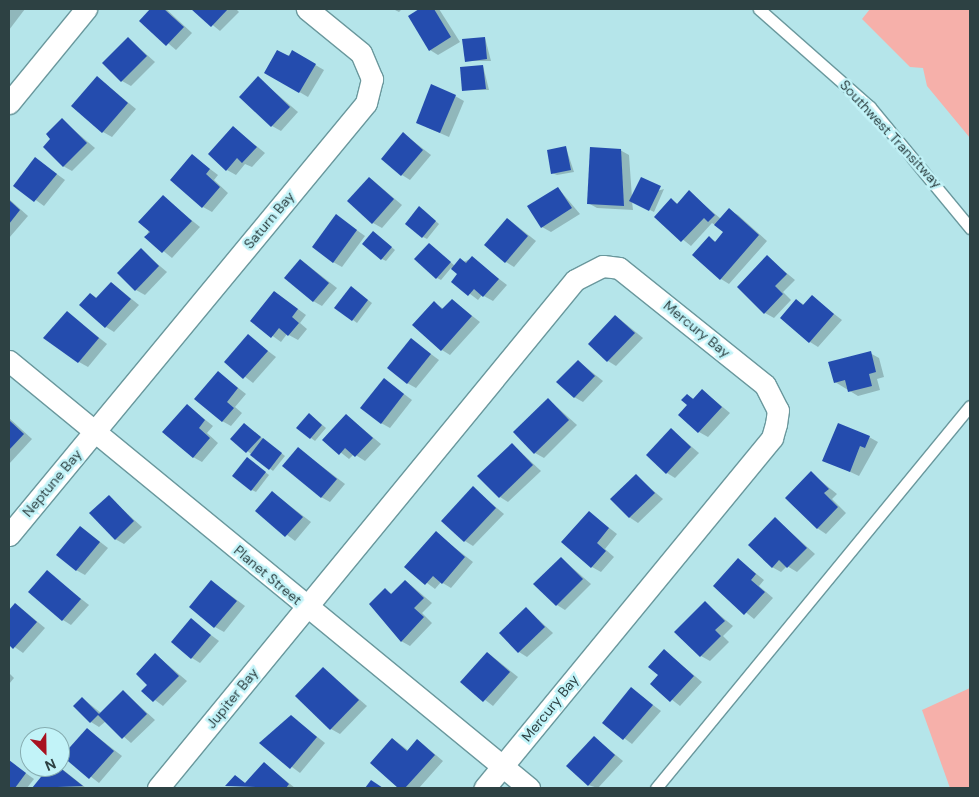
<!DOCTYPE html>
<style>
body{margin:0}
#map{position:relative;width:979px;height:797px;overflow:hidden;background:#b5e5ea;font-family:"DM Sans",sans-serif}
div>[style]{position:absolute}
.green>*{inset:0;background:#f6b0aa}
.shadow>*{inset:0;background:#0003}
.building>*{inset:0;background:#244cae}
.roads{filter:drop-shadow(1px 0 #6a989d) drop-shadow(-1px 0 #6a989d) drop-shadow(0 1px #6a989d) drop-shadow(0 -1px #6a989d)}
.service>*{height:11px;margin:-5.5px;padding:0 5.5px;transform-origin:5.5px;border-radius:5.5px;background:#fff}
.minor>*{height:21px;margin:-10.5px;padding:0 10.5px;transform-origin:10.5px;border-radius:10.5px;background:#fff}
span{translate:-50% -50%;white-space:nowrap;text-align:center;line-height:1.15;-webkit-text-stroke:5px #c2f3f8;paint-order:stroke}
.street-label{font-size:14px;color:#2d4143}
.frame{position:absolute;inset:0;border:10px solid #2d4143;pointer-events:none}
.north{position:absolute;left:20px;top:727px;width:50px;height:50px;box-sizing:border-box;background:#c2f3f8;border:1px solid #86acb0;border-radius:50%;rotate:157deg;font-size:14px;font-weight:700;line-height:20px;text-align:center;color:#2d4143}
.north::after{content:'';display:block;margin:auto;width:18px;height:22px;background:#a81221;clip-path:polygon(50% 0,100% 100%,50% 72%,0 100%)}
</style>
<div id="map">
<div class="green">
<div style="clip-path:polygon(870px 9px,970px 9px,970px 138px,927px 86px,923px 68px,910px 67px,862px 19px)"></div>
<div style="clip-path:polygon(970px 688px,970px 788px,950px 788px,922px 710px)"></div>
</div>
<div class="shadow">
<div style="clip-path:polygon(9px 9px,25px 9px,9px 30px)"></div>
<div style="clip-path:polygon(152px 9px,166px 9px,192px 33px,176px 50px,141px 20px)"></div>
<div style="clip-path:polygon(193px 9px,236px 9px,239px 12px,220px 31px)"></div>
<div style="clip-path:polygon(393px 9px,402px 9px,399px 12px)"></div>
<div style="clip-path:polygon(422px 9px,439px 9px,460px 42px,438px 55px,430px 50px,409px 16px)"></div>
<div style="clip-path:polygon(128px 38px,155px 62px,131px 86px,122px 81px)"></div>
<div style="clip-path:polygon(485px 38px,491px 61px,466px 61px)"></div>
<div style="clip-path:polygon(293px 52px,324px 70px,308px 97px,265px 72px)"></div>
<div style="clip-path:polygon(483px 66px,489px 90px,463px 90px,461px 68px)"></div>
<div style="clip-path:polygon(97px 77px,136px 109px,112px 137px,103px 132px)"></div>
<div style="clip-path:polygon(258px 78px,298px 112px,281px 131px,272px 126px)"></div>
<div style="clip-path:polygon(455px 96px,464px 101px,449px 137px,426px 127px)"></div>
<div style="clip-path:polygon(62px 120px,95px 148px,72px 171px,63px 166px,52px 139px)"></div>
<div style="clip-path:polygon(233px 127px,265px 153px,252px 167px,245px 164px,236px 175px,227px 170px)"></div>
<div style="clip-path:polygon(404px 134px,431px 155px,410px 180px,402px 175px)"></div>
<div style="clip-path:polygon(566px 148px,574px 172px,557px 175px,552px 173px)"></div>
<div style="clip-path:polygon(620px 150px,629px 155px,632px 198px,664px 189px,654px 212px,632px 201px,633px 210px,597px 208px,588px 203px)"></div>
<div style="clip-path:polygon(193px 156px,218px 175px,214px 180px,228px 193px,212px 212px,203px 207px)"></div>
<div style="clip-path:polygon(36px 159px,65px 180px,44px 206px,15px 185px)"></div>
<div style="clip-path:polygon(370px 178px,402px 205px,382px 228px,373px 223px)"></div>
<div style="clip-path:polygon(558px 188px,580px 214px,551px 232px,542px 227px)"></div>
<div style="clip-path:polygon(689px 192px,721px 219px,729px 210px,738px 215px,767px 241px,729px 284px,721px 279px,709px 238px,716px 242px,725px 232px,712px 223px,691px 246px,655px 217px,671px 200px,678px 204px)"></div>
<div style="clip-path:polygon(163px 197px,200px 227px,172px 258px,146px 237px)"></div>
<div style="clip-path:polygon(9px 199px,28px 216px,9px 238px)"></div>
<div style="clip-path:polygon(423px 210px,439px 224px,427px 239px,423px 237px)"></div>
<div style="clip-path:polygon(337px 216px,365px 236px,342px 267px,333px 262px)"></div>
<div style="clip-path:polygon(508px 219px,536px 241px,514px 267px,506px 262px)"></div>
<div style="clip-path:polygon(374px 232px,395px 250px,386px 261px,382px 259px)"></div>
<div style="clip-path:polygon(433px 247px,455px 266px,472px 258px,507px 285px,493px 301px,482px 295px,478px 300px,453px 281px,459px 274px,451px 268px,441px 280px,437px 278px)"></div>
<div style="clip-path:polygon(141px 250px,167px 272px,145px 295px,136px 290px)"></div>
<div style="clip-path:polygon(767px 257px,795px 280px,783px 292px,791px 300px,774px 318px,765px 313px)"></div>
<div style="clip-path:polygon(301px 260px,337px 288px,322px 306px,313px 301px)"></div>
<div style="clip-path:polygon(112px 283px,139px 305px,114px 332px,106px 327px,91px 294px,98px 299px)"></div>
<div style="clip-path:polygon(355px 290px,372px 303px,357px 323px,336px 307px)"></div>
<div style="clip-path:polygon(275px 292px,306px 315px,300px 323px,307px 329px,298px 340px,287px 334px,281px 342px,252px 321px)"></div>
<div style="clip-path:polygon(812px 297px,842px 320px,818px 347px,810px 342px,797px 301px,805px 305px)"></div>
<div style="clip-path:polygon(452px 300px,480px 322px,450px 355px,442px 350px,434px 303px,444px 309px)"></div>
<div style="clip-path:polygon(67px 312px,107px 344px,88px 367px,79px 362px)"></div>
<div style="clip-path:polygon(616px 316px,643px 338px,616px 366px,608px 361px)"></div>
<div style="clip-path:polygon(248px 336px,276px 357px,253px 383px,226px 362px)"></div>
<div style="clip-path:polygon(412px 340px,439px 360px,416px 388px,407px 383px)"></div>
<div style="clip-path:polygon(870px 353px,879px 358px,884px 377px,877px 379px,880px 390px,858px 396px,835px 382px)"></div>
<div style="clip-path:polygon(578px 361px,603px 381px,583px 402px,574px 397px)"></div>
<div style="clip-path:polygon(218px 372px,246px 394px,235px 407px,242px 413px,231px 426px,222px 421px)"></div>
<div style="clip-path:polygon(384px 379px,412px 400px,390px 428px,381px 423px)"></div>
<div style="clip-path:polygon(702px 390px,730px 413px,708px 437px,699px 432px,687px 395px,694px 399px)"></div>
<div style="clip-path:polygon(548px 399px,577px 425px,544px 458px,535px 453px)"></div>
<div style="clip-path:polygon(187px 405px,213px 426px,207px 433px,218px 443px,202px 462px,193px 457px)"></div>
<div style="clip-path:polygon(346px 415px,381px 444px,365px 461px,354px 454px,349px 459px,324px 439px)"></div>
<div style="clip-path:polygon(313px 417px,326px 428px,315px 441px,298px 428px)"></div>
<div style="clip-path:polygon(9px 418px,32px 439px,9px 464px)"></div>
<div style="clip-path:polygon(244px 424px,285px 456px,273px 471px,232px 439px)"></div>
<div style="clip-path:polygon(672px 430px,699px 453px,675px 478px,667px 473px)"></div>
<div style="clip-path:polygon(869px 437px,878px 442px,859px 476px,824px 460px)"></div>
<div style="clip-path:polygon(512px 444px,541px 471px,508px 502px,500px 497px)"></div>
<div style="clip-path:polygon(299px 449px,345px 484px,330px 502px,321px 497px)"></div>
<div style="clip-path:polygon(251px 461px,269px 475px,256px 492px,252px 490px)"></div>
<div style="clip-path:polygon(811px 473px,837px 494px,832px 499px,846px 513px,826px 534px,817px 528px)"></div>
<div style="clip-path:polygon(636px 476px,663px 499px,638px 523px,629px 517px)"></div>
<div style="clip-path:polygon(473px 488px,504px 514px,473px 546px,465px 541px)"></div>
<div style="clip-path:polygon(272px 492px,311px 522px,295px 541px,256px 511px)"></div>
<div style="clip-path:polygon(109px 497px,142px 527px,124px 544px,115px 539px)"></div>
<div style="clip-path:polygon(589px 512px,617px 534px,605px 549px,614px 557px,601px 572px,592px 567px)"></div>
<div style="clip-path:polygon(776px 519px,815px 554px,797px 572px,787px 566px,781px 572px,772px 567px)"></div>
<div style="clip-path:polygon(81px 527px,108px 548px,85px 575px,76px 570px)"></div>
<div style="clip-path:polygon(436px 533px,473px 562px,451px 588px,441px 582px,435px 589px,406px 567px)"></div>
<div style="clip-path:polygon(561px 558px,591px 584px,565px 610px,557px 605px)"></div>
<div style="clip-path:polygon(738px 559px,764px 580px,759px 586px,773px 598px,754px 619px,714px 586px)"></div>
<div style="clip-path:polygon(47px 572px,89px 605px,71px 625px,63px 620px)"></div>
<div style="clip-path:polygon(211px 581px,245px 606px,224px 632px,215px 627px)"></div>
<div style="clip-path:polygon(406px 581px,432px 603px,422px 613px,432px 623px,410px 646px,401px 641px,385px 590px,392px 594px)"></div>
<div style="clip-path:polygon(705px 603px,733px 626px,723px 636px,729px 642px,710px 661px,701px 656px)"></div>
<div style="clip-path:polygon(16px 604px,45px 628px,23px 653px,9px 643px,9px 612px)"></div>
<div style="clip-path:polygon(527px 609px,553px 633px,527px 657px,519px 652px)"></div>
<div style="clip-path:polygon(191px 620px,219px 641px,200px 663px,192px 658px)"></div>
<div style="clip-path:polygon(665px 651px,702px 682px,680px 706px,652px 684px,659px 675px)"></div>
<div style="clip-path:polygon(488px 653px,518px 677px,493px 706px,462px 682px)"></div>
<div style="clip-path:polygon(156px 655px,187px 681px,163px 706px,143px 691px,149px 685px)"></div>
<div style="clip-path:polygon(323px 668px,367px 706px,340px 734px,331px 729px)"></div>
<div style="clip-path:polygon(9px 673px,14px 678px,9px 684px)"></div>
<div style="clip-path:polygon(632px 689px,661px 711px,632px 744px,604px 723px)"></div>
<div style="clip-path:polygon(123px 691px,155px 720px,131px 743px,106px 721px,99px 727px,91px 722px,82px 698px,101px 713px)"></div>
<div style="clip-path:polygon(291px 716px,325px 743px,300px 773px,260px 743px)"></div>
<div style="clip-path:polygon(87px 729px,122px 756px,99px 783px,64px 756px)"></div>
<div style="clip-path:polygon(594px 737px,623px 761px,598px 788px,588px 785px)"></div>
<div style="clip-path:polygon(393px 739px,409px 751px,418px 740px,443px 761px,419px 788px,400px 788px,372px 763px)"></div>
<div style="clip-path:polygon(9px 761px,34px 779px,27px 788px,9px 788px)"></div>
<div style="clip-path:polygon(264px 763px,295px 788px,227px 785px,235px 776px,246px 784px)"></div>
<div style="clip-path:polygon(51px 767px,62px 769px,86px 788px,33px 788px)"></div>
</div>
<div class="building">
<div style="clip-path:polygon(150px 9px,164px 9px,184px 27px,166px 46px,139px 21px)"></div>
<div style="clip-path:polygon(191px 9px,228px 9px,211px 27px)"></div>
<div style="clip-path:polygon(419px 9px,434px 9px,451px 37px,429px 51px,408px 16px)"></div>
<div style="clip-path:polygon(128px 37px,147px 56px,121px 82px,102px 63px)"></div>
<div style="clip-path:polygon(485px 37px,487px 59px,465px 62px,462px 39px)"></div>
<div style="clip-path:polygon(277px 50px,289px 56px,292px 50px,316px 64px,299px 93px,264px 73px)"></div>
<div style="clip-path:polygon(483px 65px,486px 89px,462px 91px,460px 67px)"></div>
<div style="clip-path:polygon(97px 76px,128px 103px,102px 133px,71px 106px)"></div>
<div style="clip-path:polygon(258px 76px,290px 107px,271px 127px,239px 97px)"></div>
<div style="clip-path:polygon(431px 84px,456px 95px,440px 133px,416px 123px)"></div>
<div style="clip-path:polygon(62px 118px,87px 143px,63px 167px,43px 147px,50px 139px,46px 134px)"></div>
<div style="clip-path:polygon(233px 126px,257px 147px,242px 163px,237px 158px,226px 171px,208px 154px)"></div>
<div style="clip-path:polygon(403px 132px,423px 150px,401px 176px,381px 159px)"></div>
<div style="clip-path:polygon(566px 146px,571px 170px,551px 174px,547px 150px)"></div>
<div style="clip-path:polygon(590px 147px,621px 149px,624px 206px,587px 204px)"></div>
<div style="clip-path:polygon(192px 154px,210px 169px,206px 174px,220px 187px,202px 208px,170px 180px)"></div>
<div style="clip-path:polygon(35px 157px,57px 174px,34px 202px,13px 186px)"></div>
<div style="clip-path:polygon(369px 177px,394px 199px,372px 224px,347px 201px)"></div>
<div style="clip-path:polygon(641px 177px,661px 186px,649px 211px,629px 201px)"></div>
<div style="clip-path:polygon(558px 187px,572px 208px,541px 228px,527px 206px)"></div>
<div style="clip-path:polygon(689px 190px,715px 215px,708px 222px,704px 218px,681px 242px,654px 217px,671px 198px,677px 204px)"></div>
<div style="clip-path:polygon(163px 195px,192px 221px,162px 253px,144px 237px,150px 232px,138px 222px)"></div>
<div style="clip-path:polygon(9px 200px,20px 210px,9px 224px)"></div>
<div style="clip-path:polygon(419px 206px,436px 221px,422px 238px,405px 224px)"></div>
<div style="clip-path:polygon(729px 208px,759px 235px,720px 280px,692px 255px,709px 236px,715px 242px,723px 232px,714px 225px)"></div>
<div style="clip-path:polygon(336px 214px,357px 230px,333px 263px,312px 247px)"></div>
<div style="clip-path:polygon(507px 218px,528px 236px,505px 263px,484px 245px)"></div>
<div style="clip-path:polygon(373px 231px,392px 247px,381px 260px,362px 244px)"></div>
<div style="clip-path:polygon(429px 243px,451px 262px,436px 279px,414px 259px)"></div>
<div style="clip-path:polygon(141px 248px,159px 266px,135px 291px,117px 273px)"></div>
<div style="clip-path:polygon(767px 255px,787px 274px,775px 286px,783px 294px,764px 314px,737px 287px)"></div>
<div style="clip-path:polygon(472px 256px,499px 279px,483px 297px,474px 289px,468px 296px,451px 282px,457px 274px,451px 269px,460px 258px,466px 263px)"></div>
<div style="clip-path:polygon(300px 259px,329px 283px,313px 302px,284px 278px)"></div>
<div style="clip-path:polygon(111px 282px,131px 299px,105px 328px,79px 305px,90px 293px,96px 298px)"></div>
<div style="clip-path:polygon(351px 286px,368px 300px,352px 321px,334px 308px)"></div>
<div style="clip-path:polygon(274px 291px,298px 309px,292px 317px,299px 323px,288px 336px,279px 328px,271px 338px,250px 321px)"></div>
<div style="clip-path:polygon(812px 295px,834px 314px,809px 343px,780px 318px,796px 299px,803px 305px)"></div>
<div style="clip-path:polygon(452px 299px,472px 316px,441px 351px,412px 325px,434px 301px,442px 309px)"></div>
<div style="clip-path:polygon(67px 311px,99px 338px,78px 363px,43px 338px)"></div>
<div style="clip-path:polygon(615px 315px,635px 333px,607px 362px,588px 344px)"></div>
<div style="clip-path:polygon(248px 334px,268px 351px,243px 379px,224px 362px)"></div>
<div style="clip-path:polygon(411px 338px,431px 354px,407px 384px,387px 368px)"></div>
<div style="clip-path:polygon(871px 351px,876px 372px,869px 374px,872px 386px,848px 392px,845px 380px,834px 383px,828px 362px)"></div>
<div style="clip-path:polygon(578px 360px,595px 376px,574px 398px,556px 382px)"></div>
<div style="clip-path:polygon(218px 371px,238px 388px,227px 402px,234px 408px,222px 422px,194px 399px)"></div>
<div style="clip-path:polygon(384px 378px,404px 394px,381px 424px,360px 408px)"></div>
<div style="clip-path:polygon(702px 389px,722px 407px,698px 433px,678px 415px,687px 405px,681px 400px,687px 394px,693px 399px)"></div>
<div style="clip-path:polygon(548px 398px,569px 420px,534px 454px,513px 432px)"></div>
<div style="clip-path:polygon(187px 404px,205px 420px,199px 428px,210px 438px,193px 458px,162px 432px)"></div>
<div style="clip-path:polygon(309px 413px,322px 425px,310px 439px,296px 428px)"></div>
<div style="clip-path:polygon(346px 414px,373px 438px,355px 457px,345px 448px,339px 455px,322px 440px)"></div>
<div style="clip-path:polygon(9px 420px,24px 434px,9px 450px)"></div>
<div style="clip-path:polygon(244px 423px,261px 437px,246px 453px,230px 439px)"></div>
<div style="clip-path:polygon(838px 423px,870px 436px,865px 448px,860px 446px,850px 472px,822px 461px)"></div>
<div style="clip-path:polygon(671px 428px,691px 447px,666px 474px,646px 455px)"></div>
<div style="clip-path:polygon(263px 438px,282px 453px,269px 470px,250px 455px)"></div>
<div style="clip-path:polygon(512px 443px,533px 465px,499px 498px,477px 476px)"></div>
<div style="clip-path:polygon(298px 447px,337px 479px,321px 498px,282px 466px)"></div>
<div style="clip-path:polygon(247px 457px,266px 472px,251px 491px,232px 476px)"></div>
<div style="clip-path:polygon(811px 471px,829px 489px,824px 493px,838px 507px,817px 529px,785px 498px)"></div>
<div style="clip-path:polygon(636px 474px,655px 493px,629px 518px,610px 499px)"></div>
<div style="clip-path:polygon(473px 486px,496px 508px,464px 542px,441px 521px)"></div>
<div style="clip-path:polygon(272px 491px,303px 517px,285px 537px,255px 511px)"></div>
<div style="clip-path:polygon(109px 495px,134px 521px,115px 540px,89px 513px)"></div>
<div style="clip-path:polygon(589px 511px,609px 528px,597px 543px,606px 551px,591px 568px,561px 542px)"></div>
<div style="clip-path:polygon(775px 517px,807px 548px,787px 568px,779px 560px,772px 568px,748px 545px)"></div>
<div style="clip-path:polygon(80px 526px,100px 542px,76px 571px,56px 555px)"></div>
<div style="clip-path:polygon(436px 531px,465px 557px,442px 584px,433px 576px,425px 585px,404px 567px)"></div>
<div style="clip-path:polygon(561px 557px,583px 579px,556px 606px,533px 584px)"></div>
<div style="clip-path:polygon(738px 558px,756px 574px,751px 580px,765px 592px,744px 615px,713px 586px)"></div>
<div style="clip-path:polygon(47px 570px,81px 599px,62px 621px,28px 592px)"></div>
<div style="clip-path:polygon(211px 580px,237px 601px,214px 628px,189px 607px)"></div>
<div style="clip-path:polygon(405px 580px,424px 598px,414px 608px,424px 617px,401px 642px,369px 604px,385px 588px,391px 594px)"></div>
<div style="clip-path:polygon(705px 601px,725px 621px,715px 630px,721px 636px,700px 657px,674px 632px)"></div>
<div style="clip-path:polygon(15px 603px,37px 622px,13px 649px,9px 645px,9px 610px)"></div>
<div style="clip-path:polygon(526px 607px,545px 627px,518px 653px,499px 633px)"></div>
<div style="clip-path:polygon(191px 618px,211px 635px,191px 659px,171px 642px)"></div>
<div style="clip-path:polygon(664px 649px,694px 676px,670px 702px,650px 684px,658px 675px,648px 667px)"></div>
<div style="clip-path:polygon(487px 652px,510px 672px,483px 702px,460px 682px)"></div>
<div style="clip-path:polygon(155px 653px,179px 676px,153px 702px,141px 691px,147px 685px,136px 674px)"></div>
<div style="clip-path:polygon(323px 667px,359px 700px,330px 730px,295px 696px)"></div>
<div style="clip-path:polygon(631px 687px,653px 705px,623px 740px,602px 723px)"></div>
<div style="clip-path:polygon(123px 690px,147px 714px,122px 739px,98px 715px,90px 723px,73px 706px,82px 697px,99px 714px)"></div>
<div style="clip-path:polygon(291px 715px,317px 737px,290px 769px,259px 743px)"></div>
<div style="clip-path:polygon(87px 728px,114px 751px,89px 779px,62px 756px)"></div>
<div style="clip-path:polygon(594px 736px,615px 755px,588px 786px,566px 766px)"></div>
<div style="clip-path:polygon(392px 738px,407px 751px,417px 739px,435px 755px,405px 788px,398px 788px,370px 763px)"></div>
<div style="clip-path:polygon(9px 760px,26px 773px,15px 788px,9px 788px)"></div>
<div style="clip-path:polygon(264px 762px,289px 784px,286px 788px,225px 786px,235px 775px,245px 783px)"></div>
<div style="clip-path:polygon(49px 767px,59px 767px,83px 786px,32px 788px)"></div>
<div style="clip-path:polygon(371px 780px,383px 788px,365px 788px)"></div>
</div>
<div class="roads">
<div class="service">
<div style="left:759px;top:9px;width:148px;rotate:41.4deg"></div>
<div style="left:870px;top:107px;width:157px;rotate:50.4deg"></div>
<div style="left:656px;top:788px;width:494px;rotate:-50.6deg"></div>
</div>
<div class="minor">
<div style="left:9px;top:103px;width:122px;rotate:-50.7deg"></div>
<div style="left:9px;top:361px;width:673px;rotate:39.39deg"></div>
<div style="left:9px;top:535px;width:560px;rotate:-50.43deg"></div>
<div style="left:366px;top:103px;width:25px;rotate:-76deg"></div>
<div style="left:372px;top:79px;width:28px;rotate:-113deg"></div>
<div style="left:361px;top:53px;width:70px;rotate:-140.8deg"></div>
<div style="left:158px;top:788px;width:657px;rotate:-50.62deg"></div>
<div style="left:575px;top:280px;width:31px;rotate:-27deg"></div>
<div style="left:603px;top:266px;width:16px;rotate:7deg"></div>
<div style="left:619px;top:268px;width:187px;rotate:38.7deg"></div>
<div style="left:765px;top:385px;width:28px;rotate:63deg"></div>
<div style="left:778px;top:410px;width:14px;rotate:98deg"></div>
<div style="left:776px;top:424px;width:15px;rotate:106deg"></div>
<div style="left:772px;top:438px;width:453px;rotate:129.4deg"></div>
</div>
</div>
<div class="street-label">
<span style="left:891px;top:134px;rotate:47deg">Southwest Transitway</span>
<span style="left:269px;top:220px;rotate:-50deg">Saturn Bay</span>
<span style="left:697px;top:329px;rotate:39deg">Mercury Bay</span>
<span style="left:52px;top:483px;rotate:-50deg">Neptune Bay</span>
<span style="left:268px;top:575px;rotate:40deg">Planet Street</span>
<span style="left:232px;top:698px;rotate:-51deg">Jupiter Bay</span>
<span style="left:550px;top:708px;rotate:-51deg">Mercury Bay</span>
</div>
<div class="frame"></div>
<div class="north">N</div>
</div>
